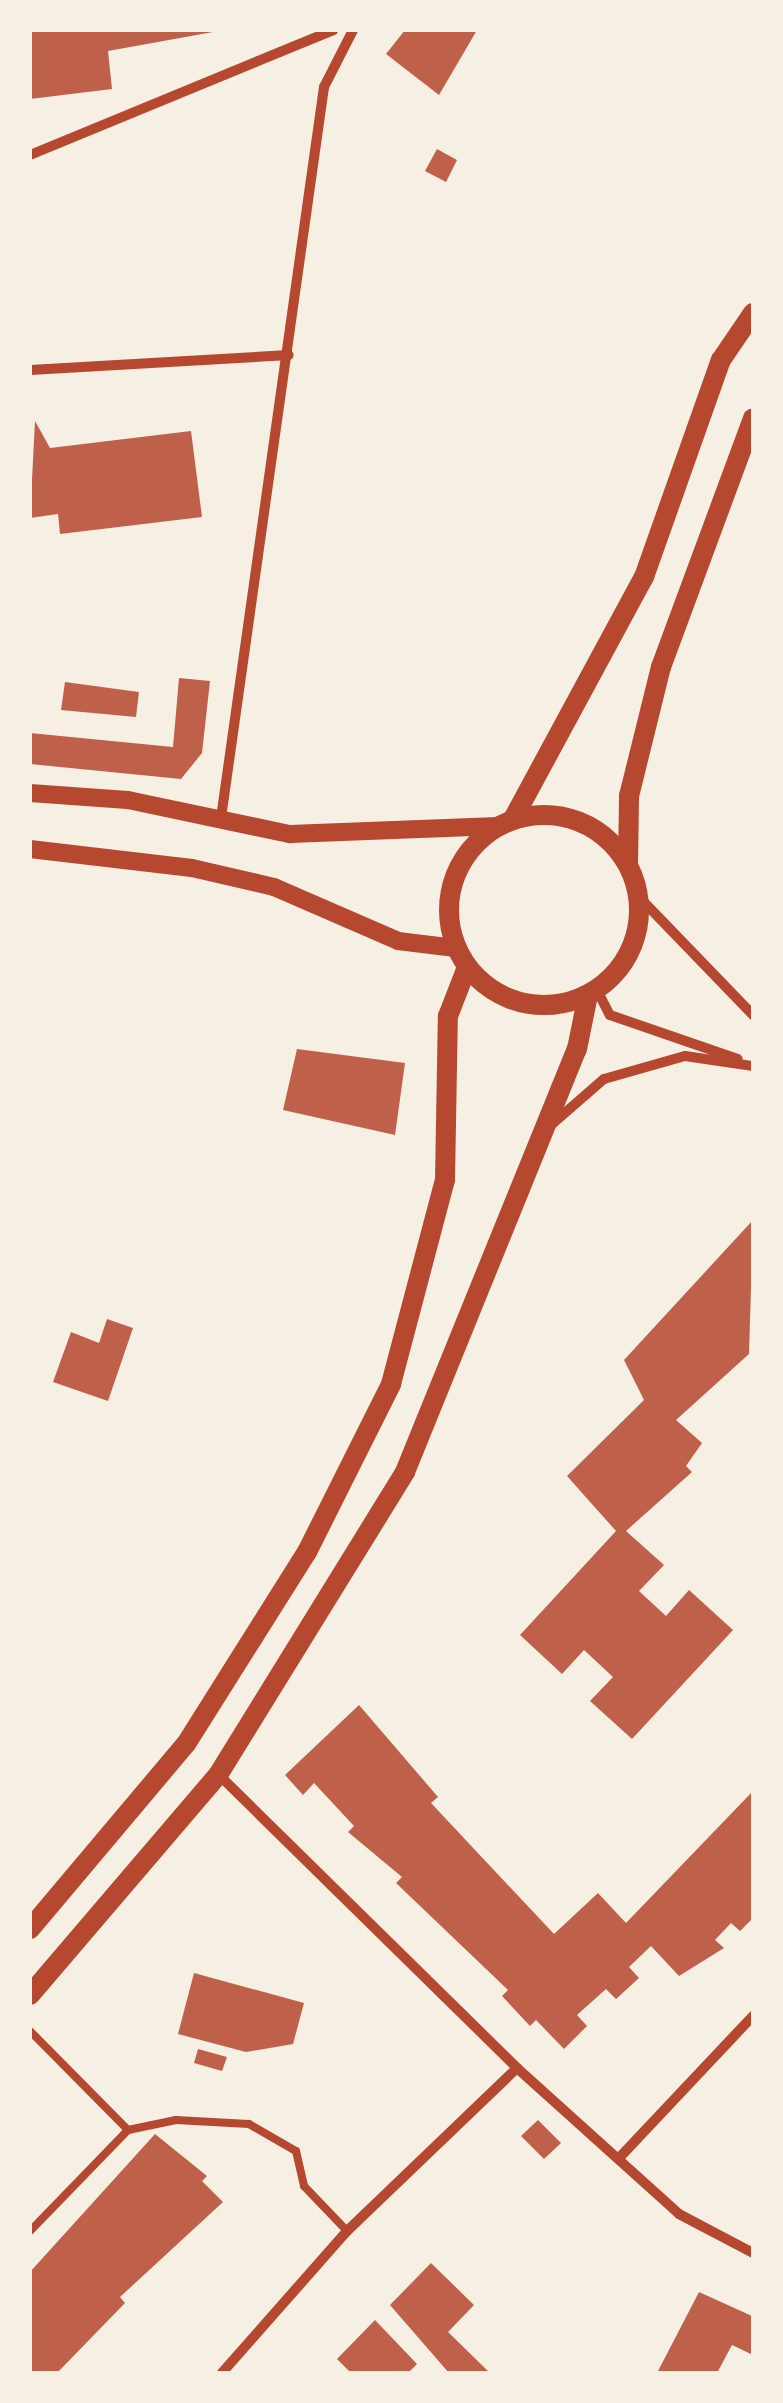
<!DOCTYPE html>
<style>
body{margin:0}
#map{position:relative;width:783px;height:2403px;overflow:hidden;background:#f6efe4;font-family:"Alegreya Sans",sans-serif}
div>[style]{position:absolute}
.building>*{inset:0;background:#bf614a}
.service>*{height:8px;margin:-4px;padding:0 4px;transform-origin:4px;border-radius:4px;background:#b5482f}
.minor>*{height:10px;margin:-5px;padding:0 5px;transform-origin:5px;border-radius:5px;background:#b5482f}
.tertiary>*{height:18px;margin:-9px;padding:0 9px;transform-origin:9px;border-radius:9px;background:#b5482f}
.secondary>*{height:20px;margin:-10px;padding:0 10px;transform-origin:10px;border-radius:10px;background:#b5482f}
.secondary>.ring{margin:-10px;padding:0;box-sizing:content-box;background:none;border:20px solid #b5482f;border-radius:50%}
span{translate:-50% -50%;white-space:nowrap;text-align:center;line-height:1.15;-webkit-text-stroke:9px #f6efe4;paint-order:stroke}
.frame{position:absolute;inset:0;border:32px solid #f6efe4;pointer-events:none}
</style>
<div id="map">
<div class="building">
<div style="clip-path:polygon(30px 30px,213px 30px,213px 32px,108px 51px,112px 89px,30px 99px)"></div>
<div style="clip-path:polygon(405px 30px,477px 30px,439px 95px,386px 54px)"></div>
<div style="clip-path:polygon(437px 149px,457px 160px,446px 182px,425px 171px)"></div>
<div style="clip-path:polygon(35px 421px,50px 448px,191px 431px,202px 517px,60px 534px,58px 514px,30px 518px)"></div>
<div style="clip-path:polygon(179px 678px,210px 681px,202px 753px,181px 779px,30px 764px,30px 733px,173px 747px)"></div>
<div style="clip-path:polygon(65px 682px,139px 692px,136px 717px,61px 710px)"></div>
<div style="clip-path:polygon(297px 1049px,405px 1063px,395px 1135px,283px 1110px)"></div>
<div style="clip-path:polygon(753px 1220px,749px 1354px,676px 1420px,702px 1443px,686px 1466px,692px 1472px,626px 1531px,664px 1565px,639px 1591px,666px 1616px,689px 1590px,733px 1630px,632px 1739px,590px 1701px,613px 1677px,584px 1650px,562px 1674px,520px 1635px,616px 1531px,567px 1476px,644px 1400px,624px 1360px)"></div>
<div style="clip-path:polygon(107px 1319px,133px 1328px,108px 1401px,53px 1382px,71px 1332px,99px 1343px)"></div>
<div style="clip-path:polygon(359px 1705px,438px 1797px,431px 1803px,554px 1934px,598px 1893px,626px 1923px,753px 1791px,753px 1918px,740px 1931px,731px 1923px,715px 1940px,724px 1948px,679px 1976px,651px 1946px,629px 1967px,639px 1978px,616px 1999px,606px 1989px,577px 2015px,587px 2026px,564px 2049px,536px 2020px,530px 2026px,502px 1996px,508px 1990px,396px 1883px,402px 1877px,348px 1832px,354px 1826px,314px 1783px,303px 1795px,285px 1775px)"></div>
<div style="clip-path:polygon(194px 1973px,304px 2003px,293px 2044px,246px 2052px,178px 2034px)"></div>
<div style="clip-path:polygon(198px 2049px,227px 2057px,222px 2071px,194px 2063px)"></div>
<div style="clip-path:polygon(538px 2120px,561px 2143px,544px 2159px,521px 2136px)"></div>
<div style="clip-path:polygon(155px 2134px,207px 2176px,202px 2181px,223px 2202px,120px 2297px,125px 2303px,57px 2373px,30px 2373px,30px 2272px)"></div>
<div style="clip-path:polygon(431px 2263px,474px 2305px,448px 2332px,490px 2373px,449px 2373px,390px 2305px)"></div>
<div style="clip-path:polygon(699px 2292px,752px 2316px,753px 2355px,732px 2345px,717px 2373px,657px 2373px)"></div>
<div style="clip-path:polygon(375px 2320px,417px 2364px,408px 2373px,351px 2373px,337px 2359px)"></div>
</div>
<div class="service">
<div style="left:30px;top:2031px;width:139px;rotate:45.3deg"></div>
<div style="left:128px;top:2130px;width:141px;rotate:134.1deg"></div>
<div style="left:128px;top:2130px;width:49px;rotate:-11.8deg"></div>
<div style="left:176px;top:2120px;width:73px;rotate:3.1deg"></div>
<div style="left:249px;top:2124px;width:54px;rotate:29.9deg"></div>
<div style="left:296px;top:2151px;width:36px;rotate:77deg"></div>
<div style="left:304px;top:2186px;width:62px;rotate:46.3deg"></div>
</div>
<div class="minor">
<div style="left:30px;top:155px;width:328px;rotate:-22.4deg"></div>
<div style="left:30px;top:370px;width:259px;rotate:-3.3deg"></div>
<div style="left:221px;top:818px;width:738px;rotate:-81.98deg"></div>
<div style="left:324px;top:87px;width:64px;rotate:-63deg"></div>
<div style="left:640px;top:898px;width:163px;rotate:46deg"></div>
<div style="left:597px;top:990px;width:28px;rotate:63deg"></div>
<div style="left:610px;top:1015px;width:135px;rotate:19deg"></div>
<div style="left:551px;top:1125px;width:70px;rotate:-41deg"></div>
<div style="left:604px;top:1079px;width:84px;rotate:-15.9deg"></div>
<div style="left:685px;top:1056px;width:69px;rotate:8.4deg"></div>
<div style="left:219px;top:1775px;width:418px;rotate:44.5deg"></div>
<div style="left:517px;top:2068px;width:236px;rotate:136.2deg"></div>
<div style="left:347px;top:2231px;width:189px;rotate:131.4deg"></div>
<div style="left:517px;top:2068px;width:218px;rotate:42deg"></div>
<div style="left:679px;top:2214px;width:84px;rotate:27.8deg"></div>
<div style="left:620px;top:2157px;width:194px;rotate:-46.7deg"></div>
</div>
<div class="tertiary">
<div style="left:30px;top:793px;width:98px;rotate:4.1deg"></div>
<div style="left:128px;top:800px;width:166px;rotate:11.9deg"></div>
<div style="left:290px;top:834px;width:208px;rotate:-2.2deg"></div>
<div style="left:30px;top:849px;width:163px;rotate:6.7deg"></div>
<div style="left:192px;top:868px;width:84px;rotate:13deg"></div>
<div style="left:274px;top:887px;width:135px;rotate:23.5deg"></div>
<div style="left:398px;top:941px;width:58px;rotate:6.9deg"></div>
</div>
<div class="secondary">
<div class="ring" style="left:449px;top:815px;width:170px;height:170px"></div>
<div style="left:513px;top:819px;width:275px;rotate:-61.6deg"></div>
<div style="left:644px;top:577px;width:230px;rotate:-70.5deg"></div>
<div style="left:721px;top:360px;width:57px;rotate:-55.8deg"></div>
<div style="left:628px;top:863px;width:67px;rotate:-89.1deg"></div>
<div style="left:629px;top:796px;width:133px;rotate:-76.1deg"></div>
<div style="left:661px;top:667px;width:265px;rotate:-69.7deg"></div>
<div style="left:30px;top:1929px;width:242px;rotate:-49.9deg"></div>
<div style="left:186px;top:1744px;width:227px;rotate:-57.8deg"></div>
<div style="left:307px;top:1552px;width:188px;rotate:-63.4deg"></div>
<div style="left:391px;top:1384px;width:211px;rotate:-75.2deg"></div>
<div style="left:445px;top:1180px;width:164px;rotate:-89deg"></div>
<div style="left:448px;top:1016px;width:53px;rotate:-68.8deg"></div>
<div style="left:30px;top:1995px;width:289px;rotate:-49.5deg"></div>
<div style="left:218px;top:1775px;width:356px;rotate:-58.3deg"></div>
<div style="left:405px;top:1472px;width:457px;rotate:-67.9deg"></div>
<div style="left:577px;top:1049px;width:55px;rotate:-78.5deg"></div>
</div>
<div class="frame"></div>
</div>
